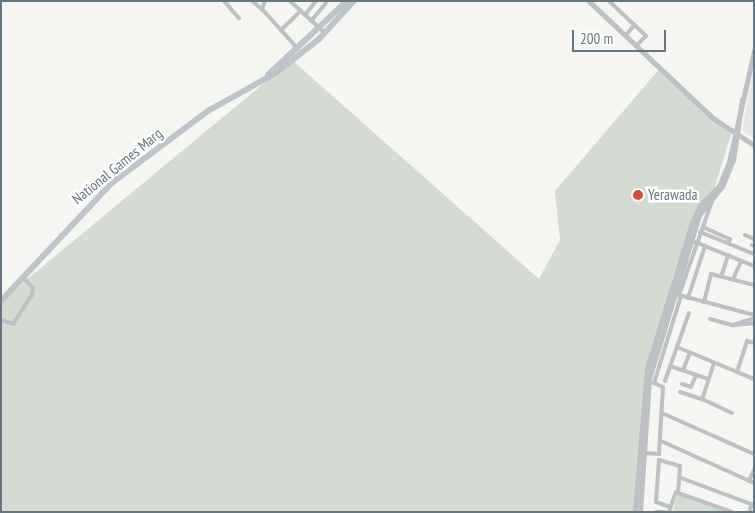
<!DOCTYPE html>
<style>
body{margin:0}
#map{position:relative;width:755px;height:513px;overflow:hidden;background:#f5f5f2;font-family:"PT Sans Narrow",sans-serif}
div>[style]{position:absolute}
.built>*{inset:0;background:#e6e7e6}
.green>*{inset:0;background:#d5dad2}
.minor>*{height:4px;margin:-2px;padding:0 2px;transform-origin:2px;border-radius:2px;background:#bdc1c4}
.tertiary>*{height:4.5px;margin:-2.25px;padding:0 2.25px;transform-origin:2.25px;border-radius:2.25px;background:#bdc1c4}
.primary>*{height:5.5px;margin:-2.75px;padding:0 2.75px;transform-origin:2.75px;border-radius:2.75px;background:#bec5ca}
.dots>*{width:14px;height:14px;translate:-50% -50%;box-sizing:border-box;border:2px solid #fff;border-radius:50%}
span{translate:-50% -50%;white-space:nowrap;text-align:center;line-height:1.15;-webkit-text-stroke:5px #fff;paint-order:stroke}
.street-label{font-size:15px;color:#677781}
.poi-label{font-size:15px;color:#677781}
.left{translate:0 -50%;text-align:left}
.frame{position:absolute;inset:0;border:2px solid #677781;pointer-events:none}
.scale{position:absolute;left:572px;top:30px;width:94px;height:22px;box-sizing:border-box;border:2px solid #677781;border-top:0;padding-left:6px;font-size:15px;line-height:18px;white-space:nowrap;color:#677781;-webkit-text-stroke:4px #fff;paint-order:stroke}
</style>
<div id="map">
<div class="built">
<div style="clip-path:polygon(754px 68px,754px 139px,742px 130px)"></div>
</div>
<div class="green">
<div style="clip-path:polygon(292px 60px,539px 279px,560px 240px,555px 191px,661px 67px,732px 132px,710px 202px,702px 205px,687px 234px,673px 277px,642px 424px,638px 512px,1px 512px,1px 301px)"></div>
<div style="clip-path:polygon(677px 495px,686px 497px,728px 512px,679px 512px,673px 510px)"></div>
</div>
<div class="minor">
<div style="left:224px;top:1px;width:23px;rotate:49deg"></div>
<div style="left:252px;top:1px;width:13px;rotate:39deg"></div>
<div style="left:265px;top:1px;width:9px;rotate:111deg"></div>
<div style="left:262px;top:9px;width:54px;rotate:48deg"></div>
<div style="left:290px;top:1px;width:47px;rotate:42.4deg"></div>
<div style="left:609px;top:1px;width:51px;rotate:43.4deg"></div>
<div style="left:646px;top:36px;width:13px;rotate:135deg"></div>
<div style="left:305px;top:15px;width:18px;rotate:-52deg"></div>
<div style="left:311px;top:21px;width:23px;rotate:-50deg"></div>
<div style="left:281px;top:30px;width:28px;rotate:-44deg"></div>
<div style="left:626px;top:35px;width:13px;rotate:-51deg"></div>
<div style="left:712px;top:201px;width:100px;rotate:109.3deg"></div>
<div style="left:679px;top:295px;width:78px;rotate:14.9deg"></div>
<div style="left:705px;top:228px;width:27px;rotate:24deg"></div>
<div style="left:730px;top:239px;width:4px;rotate:117deg"></div>
<div style="left:700px;top:232px;width:58px;rotate:22.2deg"></div>
<div style="left:745px;top:235px;width:10px;rotate:24deg"></div>
<div style="left:695px;top:242px;width:64px;rotate:22.1deg"></div>
<div style="left:752px;top:245px;width:2px;rotate:27deg"></div>
<div style="left:722px;top:274px;width:20px;rotate:-72deg"></div>
<div style="left:734px;top:277px;width:17px;rotate:-66deg"></div>
<div style="left:688px;top:298px;width:55px;rotate:-71.9deg"></div>
<div style="left:704px;top:302px;width:29px;rotate:-76deg"></div>
<div style="left:711px;top:274px;width:44px;rotate:14.3deg"></div>
<div style="left:710px;top:319px;width:24px;rotate:15deg"></div>
<div style="left:733px;top:325px;width:21px;rotate:-5deg"></div>
<div style="left:1px;top:320px;width:13px;rotate:18deg"></div>
<div style="left:13px;top:324px;width:35px;rotate:-57deg"></div>
<div style="left:32px;top:295px;width:7px;rotate:-82deg"></div>
<div style="left:33px;top:288px;width:13px;rotate:-132deg"></div>
<div style="left:733px;top:325px;width:20px;rotate:-18deg"></div>
<div style="left:677px;top:347px;width:83px;rotate:22.6deg"></div>
<div style="left:714px;top:363px;width:38px;rotate:108deg"></div>
<div style="left:702px;top:399px;width:33px;rotate:25deg"></div>
<div style="left:670px;top:366px;width:40px;rotate:18.9deg"></div>
<div style="left:683px;top:370px;width:18px;rotate:-68deg"></div>
<div style="left:737px;top:372px;width:33px;rotate:-72deg"></div>
<div style="left:747px;top:341px;width:7px;rotate:16deg"></div>
<div style="left:665px;top:381px;width:72px;rotate:-70.6deg"></div>
<div style="left:682px;top:384px;width:9px;rotate:18deg"></div>
<div style="left:691px;top:387px;width:13px;rotate:-67deg"></div>
<div style="left:680px;top:392px;width:23px;rotate:18deg"></div>
<div style="left:662px;top:413px;width:101px;rotate:24deg"></div>
<div style="left:661px;top:441px;width:102px;rotate:24.3deg"></div>
<div style="left:644px;top:453px;width:15px;rotate:4deg"></div>
<div style="left:659px;top:454px;width:67px;rotate:-86.6deg"></div>
<div style="left:663px;top:387px;width:10px;rotate:-156deg"></div>
<div style="left:654px;top:383px;width:91px;rotate:-72.8deg"></div>
<div style="left:681px;top:478px;width:75px;rotate:20.4deg"></div>
<div style="left:751px;top:504px;width:8px;rotate:97deg"></div>
<div style="left:749px;top:481px;width:12px;rotate:-66deg"></div>
<div style="left:670px;top:507px;width:15px;rotate:-160deg"></div>
<div style="left:656px;top:502px;width:42px;rotate:-85.9deg"></div>
<div style="left:659px;top:460px;width:22px;rotate:16deg"></div>
<div style="left:680px;top:466px;width:27px;rotate:94deg"></div>
<div style="left:678px;top:493px;width:57px;rotate:19.4deg"></div>
<div style="left:656px;top:512px;width:8px"></div>
<div style="left:669px;top:512px;width:21px;rotate:-71deg"></div>
</div>
<div class="tertiary">
<div style="left:589px;top:1px;width:170px;rotate:43.3deg"></div>
<div style="left:713px;top:118px;width:49px;rotate:33.4deg"></div>
<div style="left:635px;top:512px;width:144px;rotate:-85.2deg"></div>
<div style="left:647px;top:369px;width:153px;rotate:-72.9deg"></div>
<div style="left:692px;top:223px;width:21px;rotate:-65deg"></div>
<div style="left:701px;top:204px;width:25px;rotate:-45deg"></div>
<div style="left:719px;top:186px;width:26px;rotate:-67deg"></div>
<div style="left:729px;top:162px;width:114px;rotate:-77.3deg"></div>
<div style="left:640px;top:512px;width:133px;rotate:-86.1deg"></div>
<div style="left:649px;top:379px;width:171px;rotate:-73deg"></div>
<div style="left:699px;top:215px;width:36px;rotate:-51deg"></div>
<div style="left:722px;top:187px;width:29px;rotate:-68deg"></div>
<div style="left:733px;top:160px;width:61px;rotate:-81.5deg"></div>
</div>
<div class="primary">
<div style="left:268px;top:75px;width:108px;rotate:-43.1deg"></div>
<div style="left:1px;top:301px;width:162px;rotate:-46.8deg"></div>
<div style="left:112px;top:183px;width:120px;rotate:-36.9deg"></div>
<div style="left:208px;top:111px;width:78px;rotate:-29.2deg"></div>
<div style="left:276px;top:73px;width:55px;rotate:-38.3deg"></div>
<div style="left:319px;top:39px;width:52px;rotate:-47.4deg"></div>
</div>
<div class="dots">
<div style="left:638px;top:195px;background:#d44d34"></div>
</div>
<div class="street-label">
<span style="left:117px;top:166px;rotate:-39deg">National Games Marg</span>
</div>
<div class="poi-label">
<span class="left" style="left:648px;top:195px">Yerawada</span>
</div>
<div class="frame"></div>
<div class="scale">200 m</div>
</div>
